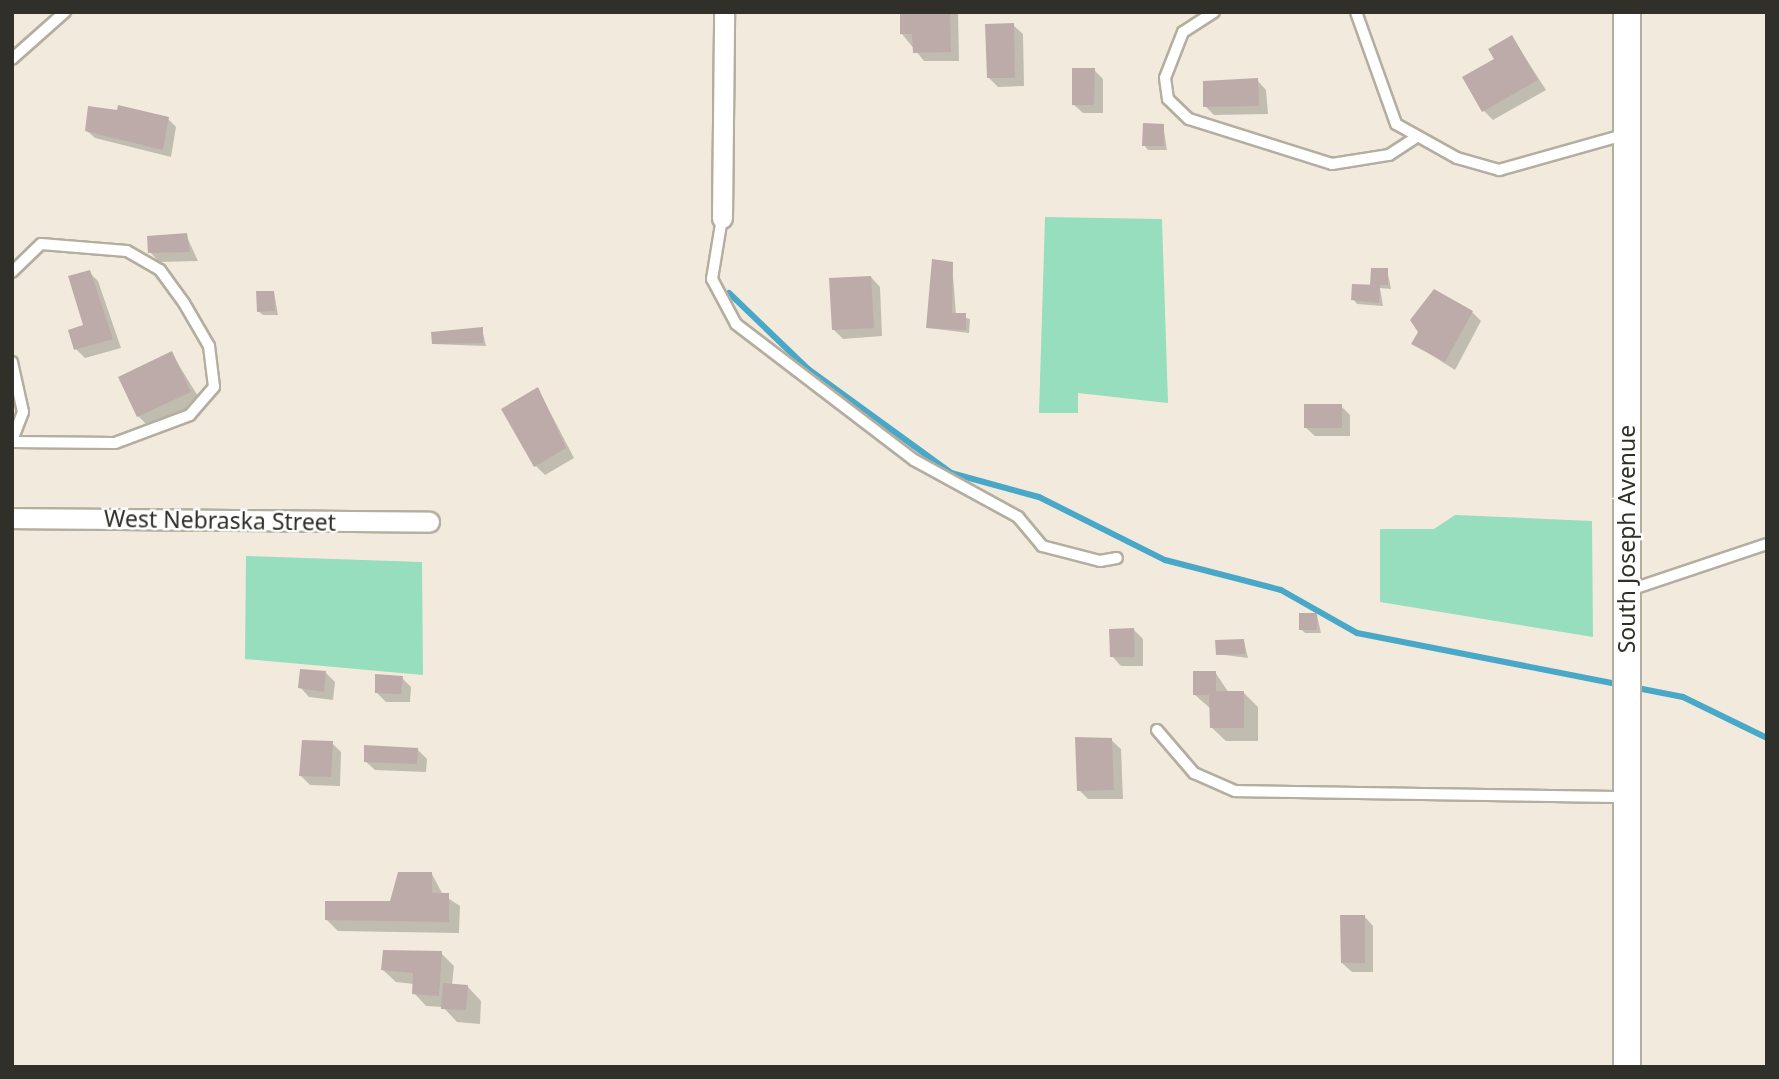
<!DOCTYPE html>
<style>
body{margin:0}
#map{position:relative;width:1779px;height:1079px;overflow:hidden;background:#f2ebdd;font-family:"Noto Sans",sans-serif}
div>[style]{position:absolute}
.green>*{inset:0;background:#96debd}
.shadow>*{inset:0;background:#0003}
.stream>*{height:6px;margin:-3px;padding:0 3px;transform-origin:3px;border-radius:3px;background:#49a7c7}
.building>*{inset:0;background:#bdabaa}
.roads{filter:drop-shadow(2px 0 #b4aea0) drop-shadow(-2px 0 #b4aea0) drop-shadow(0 2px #b4aea0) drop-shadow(0 -2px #b4aea0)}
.service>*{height:10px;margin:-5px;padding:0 5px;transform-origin:5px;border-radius:5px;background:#fff}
.minor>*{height:19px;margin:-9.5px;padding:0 9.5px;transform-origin:9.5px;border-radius:9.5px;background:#fff}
.secondary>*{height:26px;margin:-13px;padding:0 13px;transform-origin:13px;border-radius:13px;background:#fff}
span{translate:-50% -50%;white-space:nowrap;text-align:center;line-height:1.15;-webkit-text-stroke:5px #fff;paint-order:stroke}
.street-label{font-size:23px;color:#312f29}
.frame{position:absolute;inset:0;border:14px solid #312f29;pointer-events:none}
</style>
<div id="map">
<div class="green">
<div style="clip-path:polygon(1045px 217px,1162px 219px,1168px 403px,1078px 393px,1078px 413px,1039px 413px)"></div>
<div style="clip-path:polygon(1455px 515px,1592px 521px,1593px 637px,1380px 602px,1380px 529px,1434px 529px)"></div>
<div style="clip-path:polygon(246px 556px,422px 562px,423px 675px,245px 659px)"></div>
</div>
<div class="shadow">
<div style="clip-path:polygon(901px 12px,958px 12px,959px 61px,924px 61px,902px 34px)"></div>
<div style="clip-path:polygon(1013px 25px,1023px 34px,1024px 86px,998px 87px,988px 77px)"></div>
<div style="clip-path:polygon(1512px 37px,1546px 90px,1493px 120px,1484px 111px,1496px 59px)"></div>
<div style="clip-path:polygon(1094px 70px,1103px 79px,1103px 113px,1083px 113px,1073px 104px)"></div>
<div style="clip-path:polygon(1257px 80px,1266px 90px,1268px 114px,1214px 115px,1205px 106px)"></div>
<div style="clip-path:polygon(168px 119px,176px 127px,171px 157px,95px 138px,86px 130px)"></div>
<div style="clip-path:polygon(1163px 125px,1167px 150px,1148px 150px,1144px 145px)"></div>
<div style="clip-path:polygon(186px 235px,198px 261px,159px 262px,150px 252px)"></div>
<div style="clip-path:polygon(952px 263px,956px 315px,970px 319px,969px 333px,928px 328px)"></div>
<div style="clip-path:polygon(1387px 269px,1391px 289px,1380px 288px,1383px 306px,1357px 304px,1353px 299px,1375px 287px)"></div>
<div style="clip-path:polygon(89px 272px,98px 281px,121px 348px,85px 358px,76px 349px,85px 327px)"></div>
<div style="clip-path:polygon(871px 277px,880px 287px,882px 336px,843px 339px,833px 329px)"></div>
<div style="clip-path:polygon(274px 292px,278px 315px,263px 315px,258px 311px)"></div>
<div style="clip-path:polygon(1472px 312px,1481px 321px,1455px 370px,1414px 344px)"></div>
<div style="clip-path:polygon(482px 329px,486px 346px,433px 344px)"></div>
<div style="clip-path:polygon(172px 354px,204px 406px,152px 430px,138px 416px)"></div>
<div style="clip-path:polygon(538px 389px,574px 458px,545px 475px,536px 466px)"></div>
<div style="clip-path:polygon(1341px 406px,1350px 415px,1350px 436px,1315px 436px,1305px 427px)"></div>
<div style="clip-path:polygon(1317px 615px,1321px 633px,1305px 633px,1301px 629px)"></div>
<div style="clip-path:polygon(1134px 630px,1143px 639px,1143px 666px,1121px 666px,1112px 656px)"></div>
<div style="clip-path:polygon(1244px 641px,1248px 658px,1217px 654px)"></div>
<div style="clip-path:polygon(325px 672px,335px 682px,333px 700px,309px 697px,300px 687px)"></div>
<div style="clip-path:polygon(1215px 672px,1229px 693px,1244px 693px,1258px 707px,1258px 741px,1226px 741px,1211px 727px,1211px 709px,1194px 694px)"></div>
<div style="clip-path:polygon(402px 678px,411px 687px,410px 702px,386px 702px,377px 693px)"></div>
<div style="clip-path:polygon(1111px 740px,1121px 749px,1123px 799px,1088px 799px,1079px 790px)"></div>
<div style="clip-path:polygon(332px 743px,341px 752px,340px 786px,310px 785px,301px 776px)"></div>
<div style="clip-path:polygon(417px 749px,427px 759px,426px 772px,375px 770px,365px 761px)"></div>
<div style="clip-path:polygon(432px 874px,443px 895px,460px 906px,459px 933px,338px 931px,327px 920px,391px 903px)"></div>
<div style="clip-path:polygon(1364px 916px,1373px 926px,1373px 972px,1352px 972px,1342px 963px)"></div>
<div style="clip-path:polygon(441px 953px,454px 966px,452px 985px,467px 986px,481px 1001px,480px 1024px,457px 1022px,443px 1007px,426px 1006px,414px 993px,414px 984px,396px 982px,383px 970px)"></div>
</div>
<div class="stream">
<div style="left:729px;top:293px;width:110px;rotate:43.9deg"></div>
<div style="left:808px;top:369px;width:177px;rotate:36deg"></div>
<div style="left:951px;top:473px;width:91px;rotate:15.3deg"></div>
<div style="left:1039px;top:497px;width:141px;rotate:26.6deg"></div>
<div style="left:1165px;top:560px;width:120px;rotate:14.5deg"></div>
<div style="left:1281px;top:590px;width:87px;rotate:29.5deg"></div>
<div style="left:1357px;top:633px;width:270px;rotate:11.1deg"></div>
<div style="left:1632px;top:687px;width:52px;rotate:11.1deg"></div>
<div style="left:1683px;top:697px;width:93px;rotate:26deg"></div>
</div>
<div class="building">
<div style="clip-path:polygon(900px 12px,950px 12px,951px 52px,913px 53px,912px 34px,900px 34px)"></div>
<div style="clip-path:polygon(1014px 23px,1015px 78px,987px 78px,985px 24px)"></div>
<div style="clip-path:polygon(1512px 35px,1538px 80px,1482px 112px,1462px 77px,1494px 59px,1488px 49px)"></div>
<div style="clip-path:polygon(1072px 68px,1095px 68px,1094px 105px,1072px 105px)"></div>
<div style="clip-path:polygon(1258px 78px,1259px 106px,1203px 107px,1203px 81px)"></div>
<div style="clip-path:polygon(118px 105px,169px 117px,163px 150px,85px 131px,88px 106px,117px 110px)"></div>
<div style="clip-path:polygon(1143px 123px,1164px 124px,1164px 146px,1142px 146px)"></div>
<div style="clip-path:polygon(187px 233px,190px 252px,148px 253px,147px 236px)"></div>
<div style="clip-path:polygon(932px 259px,953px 262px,952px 313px,966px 313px,966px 330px,926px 328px)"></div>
<div style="clip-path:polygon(1371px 268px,1388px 268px,1388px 285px,1370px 285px)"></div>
<div style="clip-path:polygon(90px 270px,113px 339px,74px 350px,68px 330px,83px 325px,68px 276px)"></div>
<div style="clip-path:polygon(871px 276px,874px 328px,832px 330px,829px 278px)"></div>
<div style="clip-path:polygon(1352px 284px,1380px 285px,1379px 303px,1351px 300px)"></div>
<div style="clip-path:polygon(1434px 289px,1473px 311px,1445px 362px,1411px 344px,1418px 332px,1410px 320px)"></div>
<div style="clip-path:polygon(256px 291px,274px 291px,275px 311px,257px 312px)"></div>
<div style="clip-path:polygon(483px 327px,483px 343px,432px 344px,431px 332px)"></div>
<div style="clip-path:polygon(172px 351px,191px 392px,137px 417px,118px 377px)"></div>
<div style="clip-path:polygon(538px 387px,566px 448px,534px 467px,501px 409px)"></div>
<div style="clip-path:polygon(1304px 404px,1342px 404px,1342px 428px,1304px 428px)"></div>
<div style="clip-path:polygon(1299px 613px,1317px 613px,1317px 630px,1299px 630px)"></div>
<div style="clip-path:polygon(1134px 628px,1135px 657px,1110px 657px,1109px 629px)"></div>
<div style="clip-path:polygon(1244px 639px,1245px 654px,1216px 655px,1215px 640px)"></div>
<div style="clip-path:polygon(300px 669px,326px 671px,324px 692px,298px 688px)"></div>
<div style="clip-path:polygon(1193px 671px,1216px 671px,1216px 691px,1244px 691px,1244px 728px,1210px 728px,1209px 695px,1193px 695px)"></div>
<div style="clip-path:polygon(375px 674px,403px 676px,401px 694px,375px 693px)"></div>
<div style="clip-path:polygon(1075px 737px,1112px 738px,1114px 790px,1077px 791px)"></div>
<div style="clip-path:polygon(302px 740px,333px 741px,331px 777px,299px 776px)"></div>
<div style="clip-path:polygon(364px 745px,418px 748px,417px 764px,364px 762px)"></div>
<div style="clip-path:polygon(398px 872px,432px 872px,432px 893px,449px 893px,449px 922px,325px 920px,325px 901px,390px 901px)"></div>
<div style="clip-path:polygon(1340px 915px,1365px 915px,1365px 963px,1341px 963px)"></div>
<div style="clip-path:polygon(383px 950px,442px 951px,439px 996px,412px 994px,413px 973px,381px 970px)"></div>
<div style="clip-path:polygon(443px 983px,468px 985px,466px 1010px,441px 1009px)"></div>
</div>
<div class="roads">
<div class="service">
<div style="left:1214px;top:12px;width:37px;rotate:147deg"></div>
<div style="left:1183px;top:32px;width:49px;rotate:111.4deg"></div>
<div style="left:1165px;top:78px;width:21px;rotate:82deg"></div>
<div style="left:1168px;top:99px;width:29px;rotate:44deg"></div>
<div style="left:1189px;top:119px;width:150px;rotate:17.5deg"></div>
<div style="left:1332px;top:164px;width:58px;rotate:-9deg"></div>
<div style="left:1389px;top:155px;width:30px;rotate:-33deg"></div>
<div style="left:1356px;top:12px;width:119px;rotate:70.3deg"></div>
<div style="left:1396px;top:124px;width:70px;rotate:29.1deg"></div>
<div style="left:1457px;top:158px;width:44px;rotate:15.9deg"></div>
<div style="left:1499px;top:170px;width:133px;rotate:-15.7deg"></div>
<div style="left:12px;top:59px;width:71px;rotate:-41.6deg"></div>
<div style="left:722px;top:218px;width:62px;rotate:99.3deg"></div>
<div style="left:712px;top:279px;width:51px;rotate:61.9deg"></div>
<div style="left:736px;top:324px;width:224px;rotate:37.4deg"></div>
<div style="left:914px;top:460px;width:119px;rotate:28.7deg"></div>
<div style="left:1018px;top:517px;width:38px;rotate:50deg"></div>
<div style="left:1042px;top:546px;width:60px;rotate:14.5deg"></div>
<div style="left:1100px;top:561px;width:17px;rotate:-10deg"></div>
<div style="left:12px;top:272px;width:40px;rotate:-44deg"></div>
<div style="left:41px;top:244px;width:86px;rotate:4.7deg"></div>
<div style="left:127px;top:251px;width:38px;rotate:30deg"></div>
<div style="left:160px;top:270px;width:41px;rotate:54deg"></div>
<div style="left:184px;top:303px;width:50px;rotate:59.8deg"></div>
<div style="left:209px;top:346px;width:41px;rotate:83deg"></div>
<div style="left:214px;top:387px;width:37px;rotate:131deg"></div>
<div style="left:190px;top:415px;width:80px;rotate:159.5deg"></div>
<div style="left:115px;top:443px;width:103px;rotate:-179.4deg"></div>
<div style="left:12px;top:362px;width:51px;rotate:77.6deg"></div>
<div style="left:23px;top:412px;width:30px;rotate:111deg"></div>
<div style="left:1630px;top:590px;width:145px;rotate:-18.6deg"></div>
<div style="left:1157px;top:730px;width:57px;rotate:49.3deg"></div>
<div style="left:1194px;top:773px;width:45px;rotate:23.7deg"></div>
<div style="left:1235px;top:791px;width:391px;rotate:0.9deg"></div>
</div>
<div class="minor">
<div style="left:722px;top:218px;width:206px;rotate:-89.4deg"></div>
<div style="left:12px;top:518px;width:417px;rotate:0.5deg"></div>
</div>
<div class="secondary">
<div style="left:1627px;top:1067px;width:1055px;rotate:-90deg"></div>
</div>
</div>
<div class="street-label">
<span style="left:220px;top:520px;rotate:1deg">West Nebraska Street</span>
<span style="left:1626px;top:539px;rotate:-90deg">South Joseph Avenue</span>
</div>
<div class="frame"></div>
</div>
